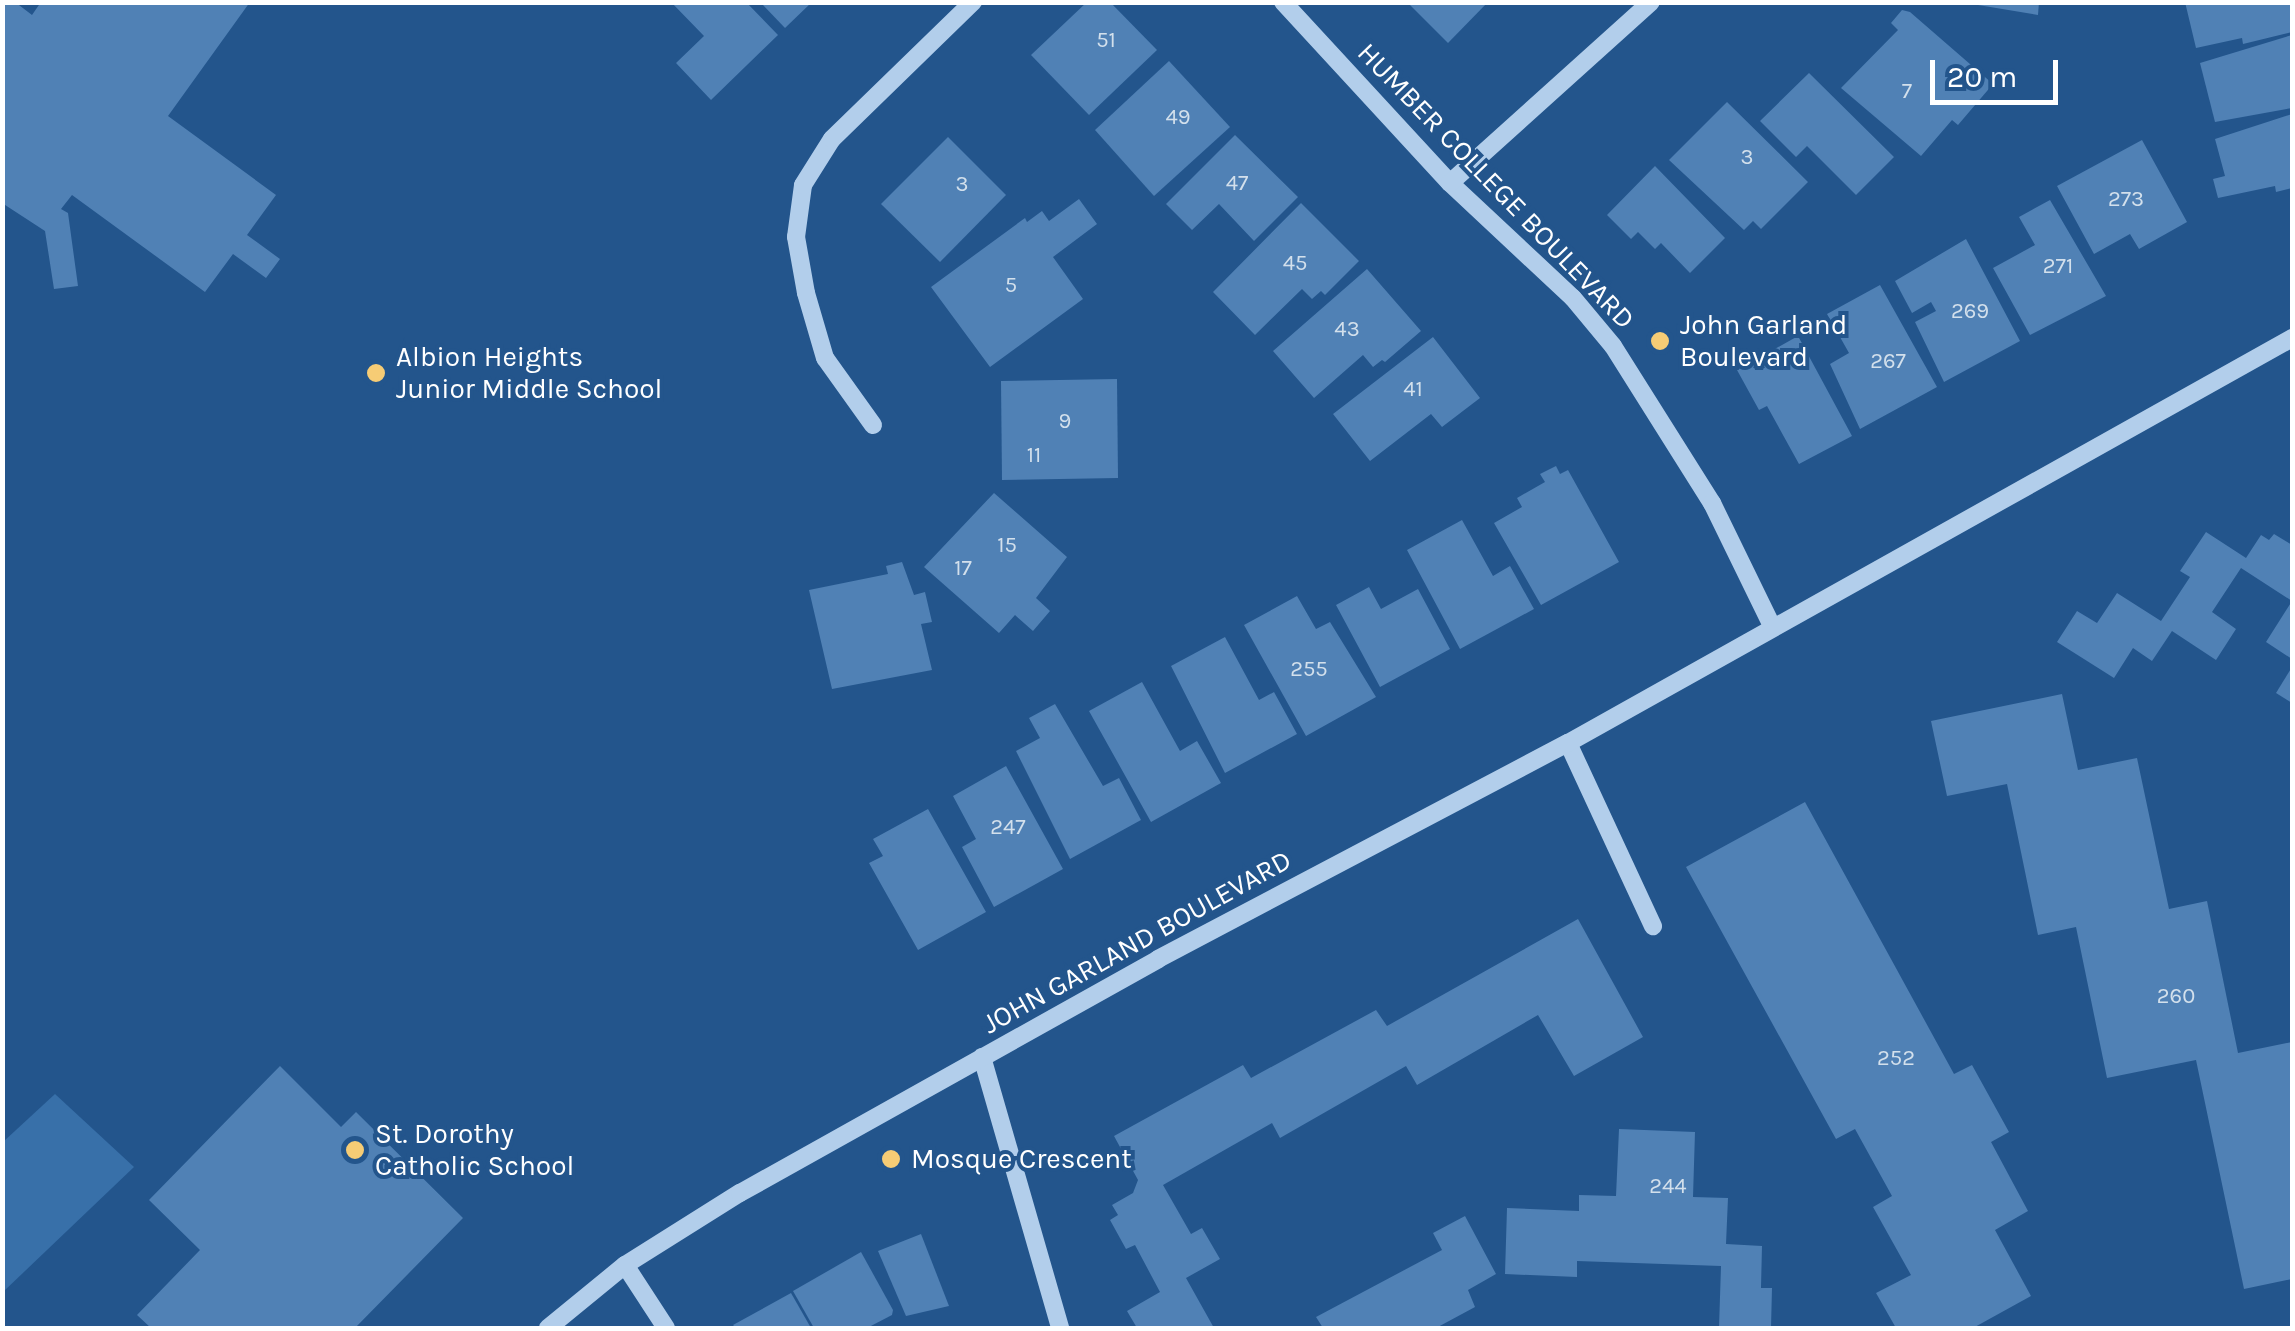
<!DOCTYPE html>
<style>
body{margin:0}
#map{position:relative;width:2295px;height:1331px;overflow:hidden;background:#23558c;font-family:Karla,sans-serif}
div>[style]{position:absolute}
.green>*{inset:0;background:#3870a9}
.building>*{inset:0;background:#5081b5}
.minor>*{height:18px;margin:-9px;padding:0 9px;transform-origin:9px;border-radius:9px;background:#b2ceeb}
.dots>*{width:28px;height:28px;translate:-50% -50%;box-sizing:border-box;border:5px solid #23558c;border-radius:50%}
span{translate:-50% -50%;white-space:nowrap;text-align:center;line-height:1.15;-webkit-text-stroke:8px #23558c;paint-order:stroke}
.number-label{font-size:22px;color:#d3e0ec}
.number-label span{-webkit-text-stroke-width:0}
.street-label{font-size:28px;color:#fff}
.poi-label{font-size:28px;color:#fff}
.left{translate:0 -50%;text-align:left}
.frame{position:absolute;inset:0;border:5px solid #fff;pointer-events:none}
.scale{position:absolute;left:1930px;top:60px;width:128px;height:45px;box-sizing:border-box;border:5px solid #fff;border-top:0;padding-left:12px;font-size:30px;line-height:35px;white-space:nowrap;color:#fff;-webkit-text-stroke:8px #23558c;paint-order:stroke}
</style>
<div id="map">
<div class="green">
<div style="clip-path:polygon(55px 1094px,134px 1167px,3px 1292px,3px 1142px)"></div>
</div>
<div class="building">
<div style="clip-path:polygon(2px 2px,15px 2px,32px 15px,41px 2px,250px 2px,168px 116px,276px 195px,247px 235px,280px 259px,266px 278px,233px 254px,205px 292px,72px 195px,61px 209px,68px 213px,78px 286px,54px 289px,45px 231px,2px 203px)"></div>
<div style="clip-path:polygon(671px 2px,746px 2px,778px 35px,711px 100px,676px 63px,704px 36px)"></div>
<div style="clip-path:polygon(760px 2px,812px 2px,785px 28px)"></div>
<div style="clip-path:polygon(1087px 2px,1110px 2px,1157px 50px,1089px 115px,1031px 55px)"></div>
<div style="clip-path:polygon(1407px 2px,1488px 2px,1448px 43px)"></div>
<div style="clip-path:polygon(1960px 2px,2039px 2px,2038px 15px)"></div>
<div style="clip-path:polygon(2185px 2px,2292px 2px,2292px 32px,2243px 44px,2242px 38px,2196px 48px)"></div>
<div style="clip-path:polygon(1902px 10px,1910px 12px,1993px 84px,1958px 125px,1952px 120px,1921px 156px,1841px 88px,1898px 30px,1891px 23px)"></div>
<div style="clip-path:polygon(2292px 35px,2292px 108px,2215px 122px,2200px 63px)"></div>
<div style="clip-path:polygon(1169px 61px,1230px 127px,1154px 196px,1095px 130px)"></div>
<div style="clip-path:polygon(1809px 73px,1894px 157px,1856px 195px,1807px 146px,1796px 157px,1760px 121px)"></div>
<div style="clip-path:polygon(1727px 102px,1808px 182px,1761px 229px,1753px 221px,1744px 230px,1669px 160px)"></div>
<div style="clip-path:polygon(2292px 114px,2292px 188px,2276px 192px,2275px 186px,2218px 198px,2213px 179px,2225px 176px,2215px 139px)"></div>
<div style="clip-path:polygon(1235px 135px,1298px 197px,1254px 241px,1219px 204px,1192px 230px,1166px 204px)"></div>
<div style="clip-path:polygon(948px 137px,1006px 195px,940px 262px,881px 204px)"></div>
<div style="clip-path:polygon(2142px 140px,2187px 222px,2139px 249px,2130px 234px,2094px 254px,2057px 186px)"></div>
<div style="clip-path:polygon(1655px 166px,1725px 238px,1690px 273px,1661px 243px,1655px 249px,1638px 232px,1631px 239px,1607px 215px)"></div>
<div style="clip-path:polygon(1079px 199px,1097px 224px,1053px 257px,1083px 299px,990px 367px,931px 287px,1025px 218px,1027px 222px,1042px 211px,1049px 221px)"></div>
<div style="clip-path:polygon(2050px 200px,2106px 296px,2030px 335px,1993px 268px,2035px 245px,2019px 217px)"></div>
<div style="clip-path:polygon(1301px 203px,1359px 261px,1325px 295px,1321px 291px,1312px 299px,1302px 289px,1255px 335px,1213px 292px)"></div>
<div style="clip-path:polygon(1966px 239px,2020px 341px,1944px 382px,1915px 322px,1936px 311px,1931px 302px,1912px 313px,1895px 281px)"></div>
<div style="clip-path:polygon(1367px 269px,1421px 331px,1385px 362px,1382px 360px,1373px 367px,1363px 355px,1314px 398px,1273px 351px)"></div>
<div style="clip-path:polygon(1880px 285px,1937px 387px,1860px 429px,1830px 364px,1849px 353px,1827px 314px)"></div>
<div style="clip-path:polygon(1798px 336px,1852px 436px,1799px 464px,1767px 406px,1759px 410px,1737px 370px)"></div>
<div style="clip-path:polygon(1433px 337px,1480px 398px,1442px 427px,1431px 414px,1370px 461px,1333px 414px)"></div>
<div style="clip-path:polygon(1117px 379px,1118px 478px,1002px 480px,1001px 381px)"></div>
<div style="clip-path:polygon(1556px 466px,1560px 474px,1568px 470px,1619px 562px,1541px 605px,1494px 523px,1522px 507px,1517px 498px,1545px 482px,1540px 474px)"></div>
<div style="clip-path:polygon(994px 493px,1067px 557px,1036px 598px,1050px 611px,1033px 631px,1015px 615px,999px 633px,924px 567px)"></div>
<div style="clip-path:polygon(1462px 520px,1493px 576px,1510px 566px,1534px 609px,1460px 649px,1407px 550px)"></div>
<div style="clip-path:polygon(2206px 532px,2246px 558px,2261px 535px,2269px 540px,2274px 534px,2292px 545px,2292px 659px,2266px 642px,2292px 601px,2241px 568px,2212px 612px,2236px 629px,2216px 660px,2172px 631px,2152px 661px,2133px 648px,2114px 678px,2057px 642px,2077px 611px,2097px 623px,2117px 593px,2161px 621px,2190px 577px,2180px 571px)"></div>
<div style="clip-path:polygon(902px 562px,914px 595px,925px 592px,932px 622px,921px 624px,932px 670px,832px 689px,809px 590px,888px 574px,886px 566px)"></div>
<div style="clip-path:polygon(1369px 587px,1381px 609px,1418px 589px,1450px 649px,1380px 687px,1336px 605px)"></div>
<div style="clip-path:polygon(1297px 596px,1316px 629px,1330px 622px,1376px 697px,1306px 736px,1244px 625px)"></div>
<div style="clip-path:polygon(1225px 637px,1259px 700px,1274px 692px,1297px 734px,1225px 773px,1171px 666px)"></div>
<div style="clip-path:polygon(2292px 667px,2292px 703px,2276px 693px)"></div>
<div style="clip-path:polygon(1142px 682px,1180px 751px,1197px 741px,1221px 783px,1151px 822px,1089px 711px)"></div>
<div style="clip-path:polygon(2062px 694px,2078px 770px,2137px 758px,2169px 909px,2207px 901px,2238px 1053px,2292px 1042px,2292px 1279px,2244px 1289px,2196px 1060px,2107px 1078px,2076px 927px,2038px 935px,2007px 784px,1947px 796px,1931px 721px)"></div>
<div style="clip-path:polygon(1055px 704px,1103px 786px,1119px 778px,1141px 820px,1070px 859px,1016px 751px,1040px 738px,1029px 718px)"></div>
<div style="clip-path:polygon(1006px 766px,1063px 869px,994px 907px,962px 847px,976px 839px,953px 796px)"></div>
<div style="clip-path:polygon(1805px 802px,1954px 1074px,1972px 1065px,2009px 1132px,1991px 1142px,2028px 1211px,1995px 1230px,2031px 1296px,1973px 1328px,1896px 1328px,1876px 1293px,1911px 1275px,1873px 1207px,1892px 1196px,1855px 1129px,1836px 1139px,1686px 867px)"></div>
<div style="clip-path:polygon(928px 809px,986px 912px,918px 950px,869px 863px,883px 856px,873px 839px)"></div>
<div style="clip-path:polygon(1578px 919px,1643px 1037px,1574px 1076px,1538px 1015px,1417px 1085px,1406px 1066px,1280px 1138px,1272px 1123px,1163px 1185px,1191px 1234px,1202px 1228px,1220px 1259px,1186px 1278px,1214px 1328px,1137px 1328px,1127px 1311px,1160px 1292px,1135px 1245px,1126px 1249px,1110px 1220px,1118px 1215px,1112px 1205px,1133px 1193px,1138px 1180px,1114px 1136px,1243px 1065px,1251px 1078px,1376px 1010px,1387px 1026px)"></div>
<div style="clip-path:polygon(280px 1066px,341px 1127px,356px 1112px,463px 1218px,355px 1328px,151px 1328px,137px 1315px,200px 1250px,149px 1200px)"></div>
<div style="clip-path:polygon(1619px 1129px,1695px 1132px,1693px 1197px,1728px 1198px,1726px 1244px,1762px 1246px,1761px 1288px,1772px 1288px,1771px 1328px,1719px 1328px,1721px 1266px,1577px 1261px,1577px 1277px,1505px 1274px,1507px 1208px,1579px 1211px,1579px 1195px,1616px 1196px)"></div>
<div style="clip-path:polygon(1465px 1216px,1496px 1274px,1468px 1290px,1475px 1307px,1436px 1328px,1323px 1328px,1316px 1317px,1442px 1250px,1433px 1233px)"></div>
<div style="clip-path:polygon(921px 1234px,949px 1306px,906px 1316px,878px 1251px)"></div>
<div style="clip-path:polygon(861px 1252px,893px 1310px,892px 1315px,867px 1328px,814px 1328px,793px 1291px)"></div>
<div style="clip-path:polygon(791px 1293px,811px 1328px,736px 1328px,733px 1325px)"></div>
</div>
<div class="minor">
<div style="left:1283px;top:2px;width:246px;rotate:47.3deg"></div>
<div style="left:1450px;top:183px;width:168px;rotate:43.1deg"></div>
<div style="left:1573px;top:298px;width:62px;rotate:50.2deg"></div>
<div style="left:1613px;top:346px;width:186px;rotate:57.8deg"></div>
<div style="left:1712px;top:503px;width:137px;rotate:64deg"></div>
<div style="left:1450px;top:183px;width:270px;rotate:-42deg"></div>
<div style="left:873px;top:425px;width:82px;rotate:-125.6deg"></div>
<div style="left:825px;top:358px;width:68px;rotate:-106.3deg"></div>
<div style="left:806px;top:293px;width:57px;rotate:-100.1deg"></div>
<div style="left:796px;top:237px;width:52px;rotate:-82.3deg"></div>
<div style="left:803px;top:185px;width:54px;rotate:-57.8deg"></div>
<div style="left:832px;top:139px;width:197px;rotate:-44.2deg"></div>
<div style="left:1568px;top:743px;width:202px;rotate:65.1deg"></div>
<div style="left:982px;top:1057px;width:282px;rotate:73.9deg"></div>
<div style="left:625px;top:1265px;width:75px;rotate:56.9deg"></div>
<div style="left:548px;top:1328px;width:99px;rotate:-39.3deg"></div>
<div style="left:625px;top:1265px;width:136px;rotate:-32.1deg"></div>
<div style="left:740px;top:1193px;width:479px;rotate:-29.2deg"></div>
<div style="left:1158px;top:959px;width:463px;rotate:-27.8deg"></div>
<div style="left:1568px;top:743px;width:830px;rotate:-29.22deg"></div>
</div>
<div class="dots">
<div style="left:1660px;top:341px;background:#f6cc75"></div>
<div style="left:376px;top:373px;background:#f6cc75"></div>
<div style="left:355px;top:1150px;background:#f6cc75"></div>
<div style="left:891px;top:1159px;background:#f6cc75"></div>
</div>
<div class="number-label">
<span style="left:1106px;top:41px">51</span>
<span style="left:1907px;top:92px">7</span>
<span style="left:1178px;top:118px">49</span>
<span style="left:1747px;top:158px">3</span>
<span style="left:1237px;top:184px">47</span>
<span style="left:962px;top:185px">3</span>
<span style="left:2126px;top:200px">273</span>
<span style="left:1295px;top:264px">45</span>
<span style="left:2058px;top:267px">271</span>
<span style="left:1011px;top:286px">5</span>
<span style="left:1970px;top:312px">269</span>
<span style="left:1347px;top:330px">43</span>
<span style="left:1888px;top:362px">267</span>
<span style="left:1413px;top:390px">41</span>
<span style="left:1065px;top:422px">9</span>
<span style="left:1034px;top:456px">11</span>
<span style="left:1007px;top:546px">15</span>
<span style="left:963px;top:569px">17</span>
<span style="left:1309px;top:670px">255</span>
<span style="left:1008px;top:828px">247</span>
<span style="left:2176px;top:997px">260</span>
<span style="left:1896px;top:1059px">252</span>
<span style="left:1668px;top:1187px">244</span>
</div>
<div class="street-label">
<span style="left:1496px;top:186px;rotate:46deg">HUMBER COLLEGE BOULEVARD</span>
<span style="left:1137px;top:942px;rotate:-29deg">JOHN GARLAND BOULEVARD</span>
</div>
<div class="poi-label">
<span class="left" style="left:1680px;top:341px">John Garland<br>Boulevard</span>
<span class="left" style="left:396px;top:373px">Albion Heights<br>Junior Middle School</span>
<span class="left" style="left:375px;top:1150px">St. Dorothy<br>Catholic School</span>
<span class="left" style="left:911px;top:1159px">Mosque Crescent</span>
</div>
<div class="frame"></div>
<div class="scale">20 m</div>
</div>
